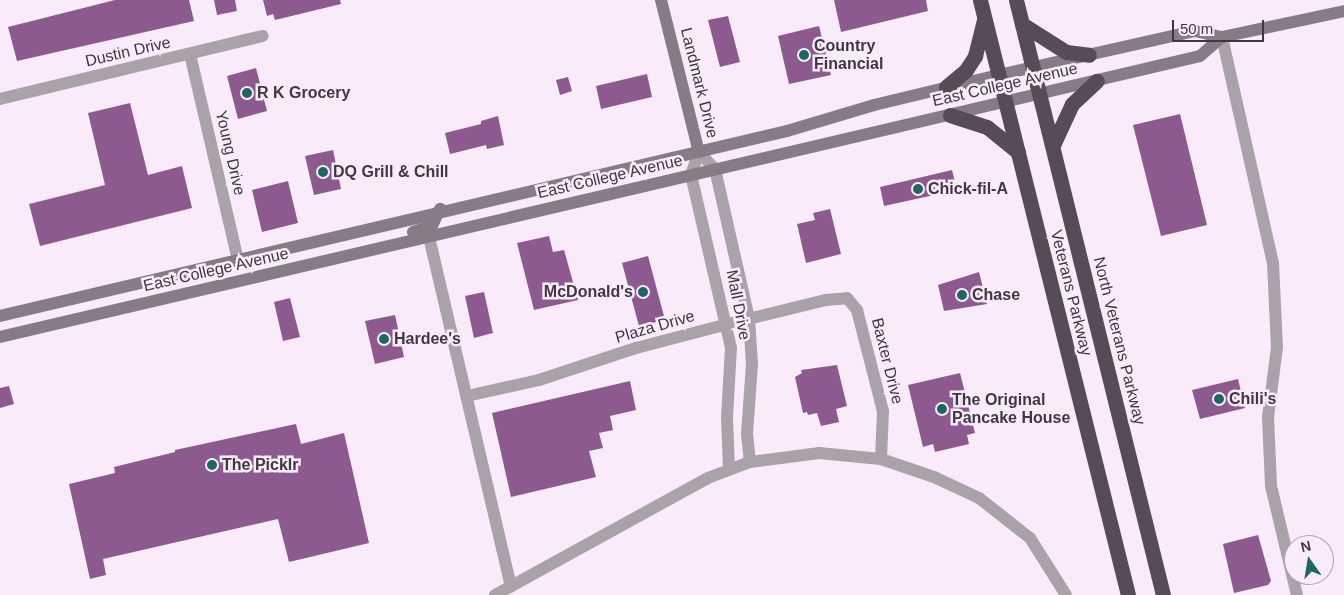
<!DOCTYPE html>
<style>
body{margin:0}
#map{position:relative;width:1344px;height:595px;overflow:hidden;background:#faebfa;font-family:Helvetica,sans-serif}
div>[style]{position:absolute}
.building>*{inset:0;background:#8d5a8f}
.street>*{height:12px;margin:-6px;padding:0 6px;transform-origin:6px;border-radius:6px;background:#a9a2a8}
.secondary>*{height:12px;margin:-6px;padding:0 6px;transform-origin:6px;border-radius:6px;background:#867c86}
.highway>*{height:15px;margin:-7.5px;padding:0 7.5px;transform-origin:7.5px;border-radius:7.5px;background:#584b58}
.dots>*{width:14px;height:14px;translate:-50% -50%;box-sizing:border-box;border:2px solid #faebfa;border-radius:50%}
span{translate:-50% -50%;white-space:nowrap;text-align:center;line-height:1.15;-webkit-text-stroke:5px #faebfa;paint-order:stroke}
.poi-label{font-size:16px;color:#3f393f;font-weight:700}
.left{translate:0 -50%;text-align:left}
.right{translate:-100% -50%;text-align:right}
.street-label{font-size:16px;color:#3f393f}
.north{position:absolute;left:1284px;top:535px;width:50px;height:50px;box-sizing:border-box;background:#faebfa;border:1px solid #afa4af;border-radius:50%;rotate:347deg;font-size:14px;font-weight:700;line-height:20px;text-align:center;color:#3f393f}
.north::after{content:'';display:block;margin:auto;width:18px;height:22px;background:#1d6760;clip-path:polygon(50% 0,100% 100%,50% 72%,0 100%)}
.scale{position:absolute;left:1172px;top:20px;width:92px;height:22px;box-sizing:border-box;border:2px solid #3f393f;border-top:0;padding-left:6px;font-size:15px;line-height:18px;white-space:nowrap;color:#3f393f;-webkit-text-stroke:4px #faebfa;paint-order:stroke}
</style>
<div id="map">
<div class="building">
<div style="clip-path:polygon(115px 0,189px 0,194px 21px,17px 61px,8px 27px)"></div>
<div style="clip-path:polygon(214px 0,235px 0,237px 11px,217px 15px)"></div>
<div style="clip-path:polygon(263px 0,340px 0,341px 4px,275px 20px,273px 14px,267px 16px)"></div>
<div style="clip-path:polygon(834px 0,926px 0,928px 11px,841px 32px)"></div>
<div style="clip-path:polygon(728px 16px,740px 62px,720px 67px,708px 20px)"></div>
<div style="clip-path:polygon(819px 26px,831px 75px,789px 84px,778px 36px)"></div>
<div style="clip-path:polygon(256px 68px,267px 111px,238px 119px,227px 76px)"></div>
<div style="clip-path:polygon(647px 74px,652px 97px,601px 109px,596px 86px)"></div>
<div style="clip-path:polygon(568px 77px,572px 91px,560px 95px,556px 80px)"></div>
<div style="clip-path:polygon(130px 103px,148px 175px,182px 166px,192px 208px,40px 246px,29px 204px,105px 185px,88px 113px)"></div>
<div style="clip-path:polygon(1180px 114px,1207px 225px,1161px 236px,1133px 125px)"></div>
<div style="clip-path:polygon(498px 116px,504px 145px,487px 149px,486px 145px,450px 154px,445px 133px,481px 124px,481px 121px)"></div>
<div style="clip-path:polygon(333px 150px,341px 189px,314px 195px,305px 156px)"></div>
<div style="clip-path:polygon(952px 170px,957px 190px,884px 206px,880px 187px)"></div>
<div style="clip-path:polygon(288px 181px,298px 223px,262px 232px,252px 190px)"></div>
<div style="clip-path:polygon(830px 209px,841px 254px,806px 263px,797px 224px,815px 220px,813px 213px)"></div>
<div style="clip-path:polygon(549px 236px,553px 252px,564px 250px,578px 300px,534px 310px,517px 243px)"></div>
<div style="clip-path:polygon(648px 256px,665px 320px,639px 326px,622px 263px)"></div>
<div style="clip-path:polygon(979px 272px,987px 304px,944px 311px,938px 285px)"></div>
<div style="clip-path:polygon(484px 292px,493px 333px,474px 338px,465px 296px)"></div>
<div style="clip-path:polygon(290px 298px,300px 337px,283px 341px,274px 302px)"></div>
<div style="clip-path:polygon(395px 315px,404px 357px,375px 364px,365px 321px)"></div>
<div style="clip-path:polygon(837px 365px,847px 406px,836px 409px,839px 422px,821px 426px,817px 413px,808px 415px,807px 412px,803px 413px,795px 377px,802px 373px,801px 370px)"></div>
<div style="clip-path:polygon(960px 373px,975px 433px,967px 435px,969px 444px,935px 452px,933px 444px,923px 447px,908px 385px)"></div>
<div style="clip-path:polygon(1238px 379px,1245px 408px,1200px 419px,1192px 390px)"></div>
<div style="clip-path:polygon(630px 381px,636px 410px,610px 416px,613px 430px,599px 433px,603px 448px,589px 451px,596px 477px,511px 497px,492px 413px)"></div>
<div style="clip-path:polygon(9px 386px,14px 404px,0 408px,0 388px)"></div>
<div style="clip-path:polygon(296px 424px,301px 444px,344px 433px,369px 543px,289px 562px,278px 519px,103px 559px,106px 575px,90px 579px,69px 484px,115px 473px,114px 467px,175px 452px,175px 450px)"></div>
<div style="clip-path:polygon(1258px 535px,1271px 581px,1268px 585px,1234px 593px,1223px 544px)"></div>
</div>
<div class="street">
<div style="left:1222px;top:37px;width:232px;rotate:77.3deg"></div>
<div style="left:1273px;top:263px;width:84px;rotate:87.3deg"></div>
<div style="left:1277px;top:347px;width:71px;rotate:97.3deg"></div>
<div style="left:1268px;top:417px;width:69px;rotate:87.5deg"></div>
<div style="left:1271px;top:486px;width:112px;rotate:76.6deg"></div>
<div style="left:190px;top:54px;width:212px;rotate:76.9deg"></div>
<div style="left:0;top:99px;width:270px;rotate:-13.5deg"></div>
<div style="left:429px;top:237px;width:359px;rotate:76.8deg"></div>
<div style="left:467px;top:396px;width:74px;rotate:-12.5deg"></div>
<div style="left:539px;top:380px;width:102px;rotate:-18.3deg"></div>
<div style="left:636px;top:348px;width:95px;rotate:-14.6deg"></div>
<div style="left:728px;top:324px;width:101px;rotate:-13.8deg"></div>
<div style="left:826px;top:300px;width:21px;rotate:-5deg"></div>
<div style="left:847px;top:298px;width:16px;rotate:50deg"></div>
<div style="left:857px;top:310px;width:104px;rotate:75.6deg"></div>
<div style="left:883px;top:411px;width:48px;rotate:92.4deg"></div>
<div style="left:729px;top:469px;width:52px;rotate:-92.2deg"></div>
<div style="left:727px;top:417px;width:69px;rotate:-86.7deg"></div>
<div style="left:731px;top:348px;width:178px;rotate:-103deg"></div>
<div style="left:691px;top:175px;width:24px;rotate:-71deg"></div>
<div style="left:699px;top:152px;width:23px;rotate:47deg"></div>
<div style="left:715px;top:169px;width:154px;rotate:77.2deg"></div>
<div style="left:749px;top:319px;width:45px;rotate:86.2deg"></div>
<div style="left:752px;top:364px;width:70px;rotate:94.1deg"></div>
<div style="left:747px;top:434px;width:28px;rotate:84deg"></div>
<div style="left:495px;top:595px;width:243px;rotate:-28.8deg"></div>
<div style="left:708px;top:478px;width:45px;rotate:-20.9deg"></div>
<div style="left:750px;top:462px;width:70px;rotate:-7.4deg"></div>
<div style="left:819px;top:453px;width:62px;rotate:5.5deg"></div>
<div style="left:881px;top:459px;width:56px;rotate:18.8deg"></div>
<div style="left:934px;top:477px;width:50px;rotate:25deg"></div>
<div style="left:979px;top:498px;width:65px;rotate:38.1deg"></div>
<div style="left:1030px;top:538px;width:67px;rotate:57.7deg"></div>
</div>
<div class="secondary">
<div style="left:661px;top:0;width:157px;rotate:76deg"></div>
<div style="left:413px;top:232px;width:20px;rotate:-18deg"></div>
<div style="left:432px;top:226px;width:19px;rotate:-65deg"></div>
<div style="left:0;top:316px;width:808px;rotate:-13.23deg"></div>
<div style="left:787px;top:131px;width:91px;rotate:-16.6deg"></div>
<div style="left:874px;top:105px;width:129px;rotate:-13.5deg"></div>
<div style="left:999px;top:75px;width:201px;rotate:-12.7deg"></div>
<div style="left:1195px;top:31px;width:28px;rotate:13deg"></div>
<div style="left:1222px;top:37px;width:125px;rotate:-12deg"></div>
<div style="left:0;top:337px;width:1232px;rotate:-13.18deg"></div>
<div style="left:1200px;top:56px;width:29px;rotate:-41deg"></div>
</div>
<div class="highway">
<div style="left:980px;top:0;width:613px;rotate:76.03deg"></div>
<div style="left:1016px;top:0;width:613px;rotate:76.12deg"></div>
<div style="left:1022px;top:24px;width:52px;rotate:32.5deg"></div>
<div style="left:1066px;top:52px;width:23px;rotate:7deg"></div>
<div style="left:946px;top:87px;width:26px;rotate:-40deg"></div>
<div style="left:966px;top:70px;width:17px;rotate:-57deg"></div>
<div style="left:975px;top:56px;width:37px;rotate:-76deg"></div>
<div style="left:950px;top:115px;width:39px;rotate:18deg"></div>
<div style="left:987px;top:127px;width:40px;rotate:39deg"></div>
<div style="left:1053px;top:145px;width:45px;rotate:-65.1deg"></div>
<div style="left:1072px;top:104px;width:34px;rotate:-43deg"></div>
</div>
<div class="dots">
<div style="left:804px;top:55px;background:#1d6760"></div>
<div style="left:247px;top:93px;background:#1d6760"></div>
<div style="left:323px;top:172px;background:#1d6760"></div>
<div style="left:918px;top:189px;background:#1d6760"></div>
<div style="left:643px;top:292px;background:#1d6760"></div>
<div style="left:962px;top:295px;background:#1d6760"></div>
<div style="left:384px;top:339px;background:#1d6760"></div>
<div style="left:1219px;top:399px;background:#1d6760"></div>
<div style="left:942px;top:409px;background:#1d6760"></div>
<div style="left:212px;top:465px;background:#1d6760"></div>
</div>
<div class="poi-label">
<span class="left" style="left:814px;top:55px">Country<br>Financial</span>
<span class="left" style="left:257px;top:93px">R K Grocery</span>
<span class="left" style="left:333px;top:172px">DQ Grill &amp; Chill</span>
<span class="left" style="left:928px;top:189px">Chick-fil-A</span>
<span class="right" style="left:633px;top:292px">McDonald's</span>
<span class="left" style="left:972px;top:295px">Chase</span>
<span class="left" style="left:394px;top:339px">Hardee's</span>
<span class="left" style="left:1229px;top:399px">Chili's</span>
<span class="left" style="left:952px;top:409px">The Original<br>Pancake House</span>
<span class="left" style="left:222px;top:465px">The Picklr</span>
</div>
<div class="street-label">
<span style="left:128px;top:52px;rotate:-13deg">Dustin Drive</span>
<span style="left:699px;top:83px;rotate:76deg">Landmark Drive</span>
<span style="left:1005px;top:85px;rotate:-13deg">East College Avenue</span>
<span style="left:230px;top:153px;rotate:77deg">Young Drive</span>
<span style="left:610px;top:177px;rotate:-13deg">East College Avenue</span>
<span style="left:216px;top:270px;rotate:-13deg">East College Avenue</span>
<span style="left:1071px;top:293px;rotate:76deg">Veterans Parkway</span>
<span style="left:738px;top:305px;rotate:79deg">Mall Drive</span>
<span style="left:655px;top:327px;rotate:-16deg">Plaza Drive</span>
<span style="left:1119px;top:341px;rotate:76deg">North Veterans Parkway</span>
<span style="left:887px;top:361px;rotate:76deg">Baxter Drive</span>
</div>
<div class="north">N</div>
<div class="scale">50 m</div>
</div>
